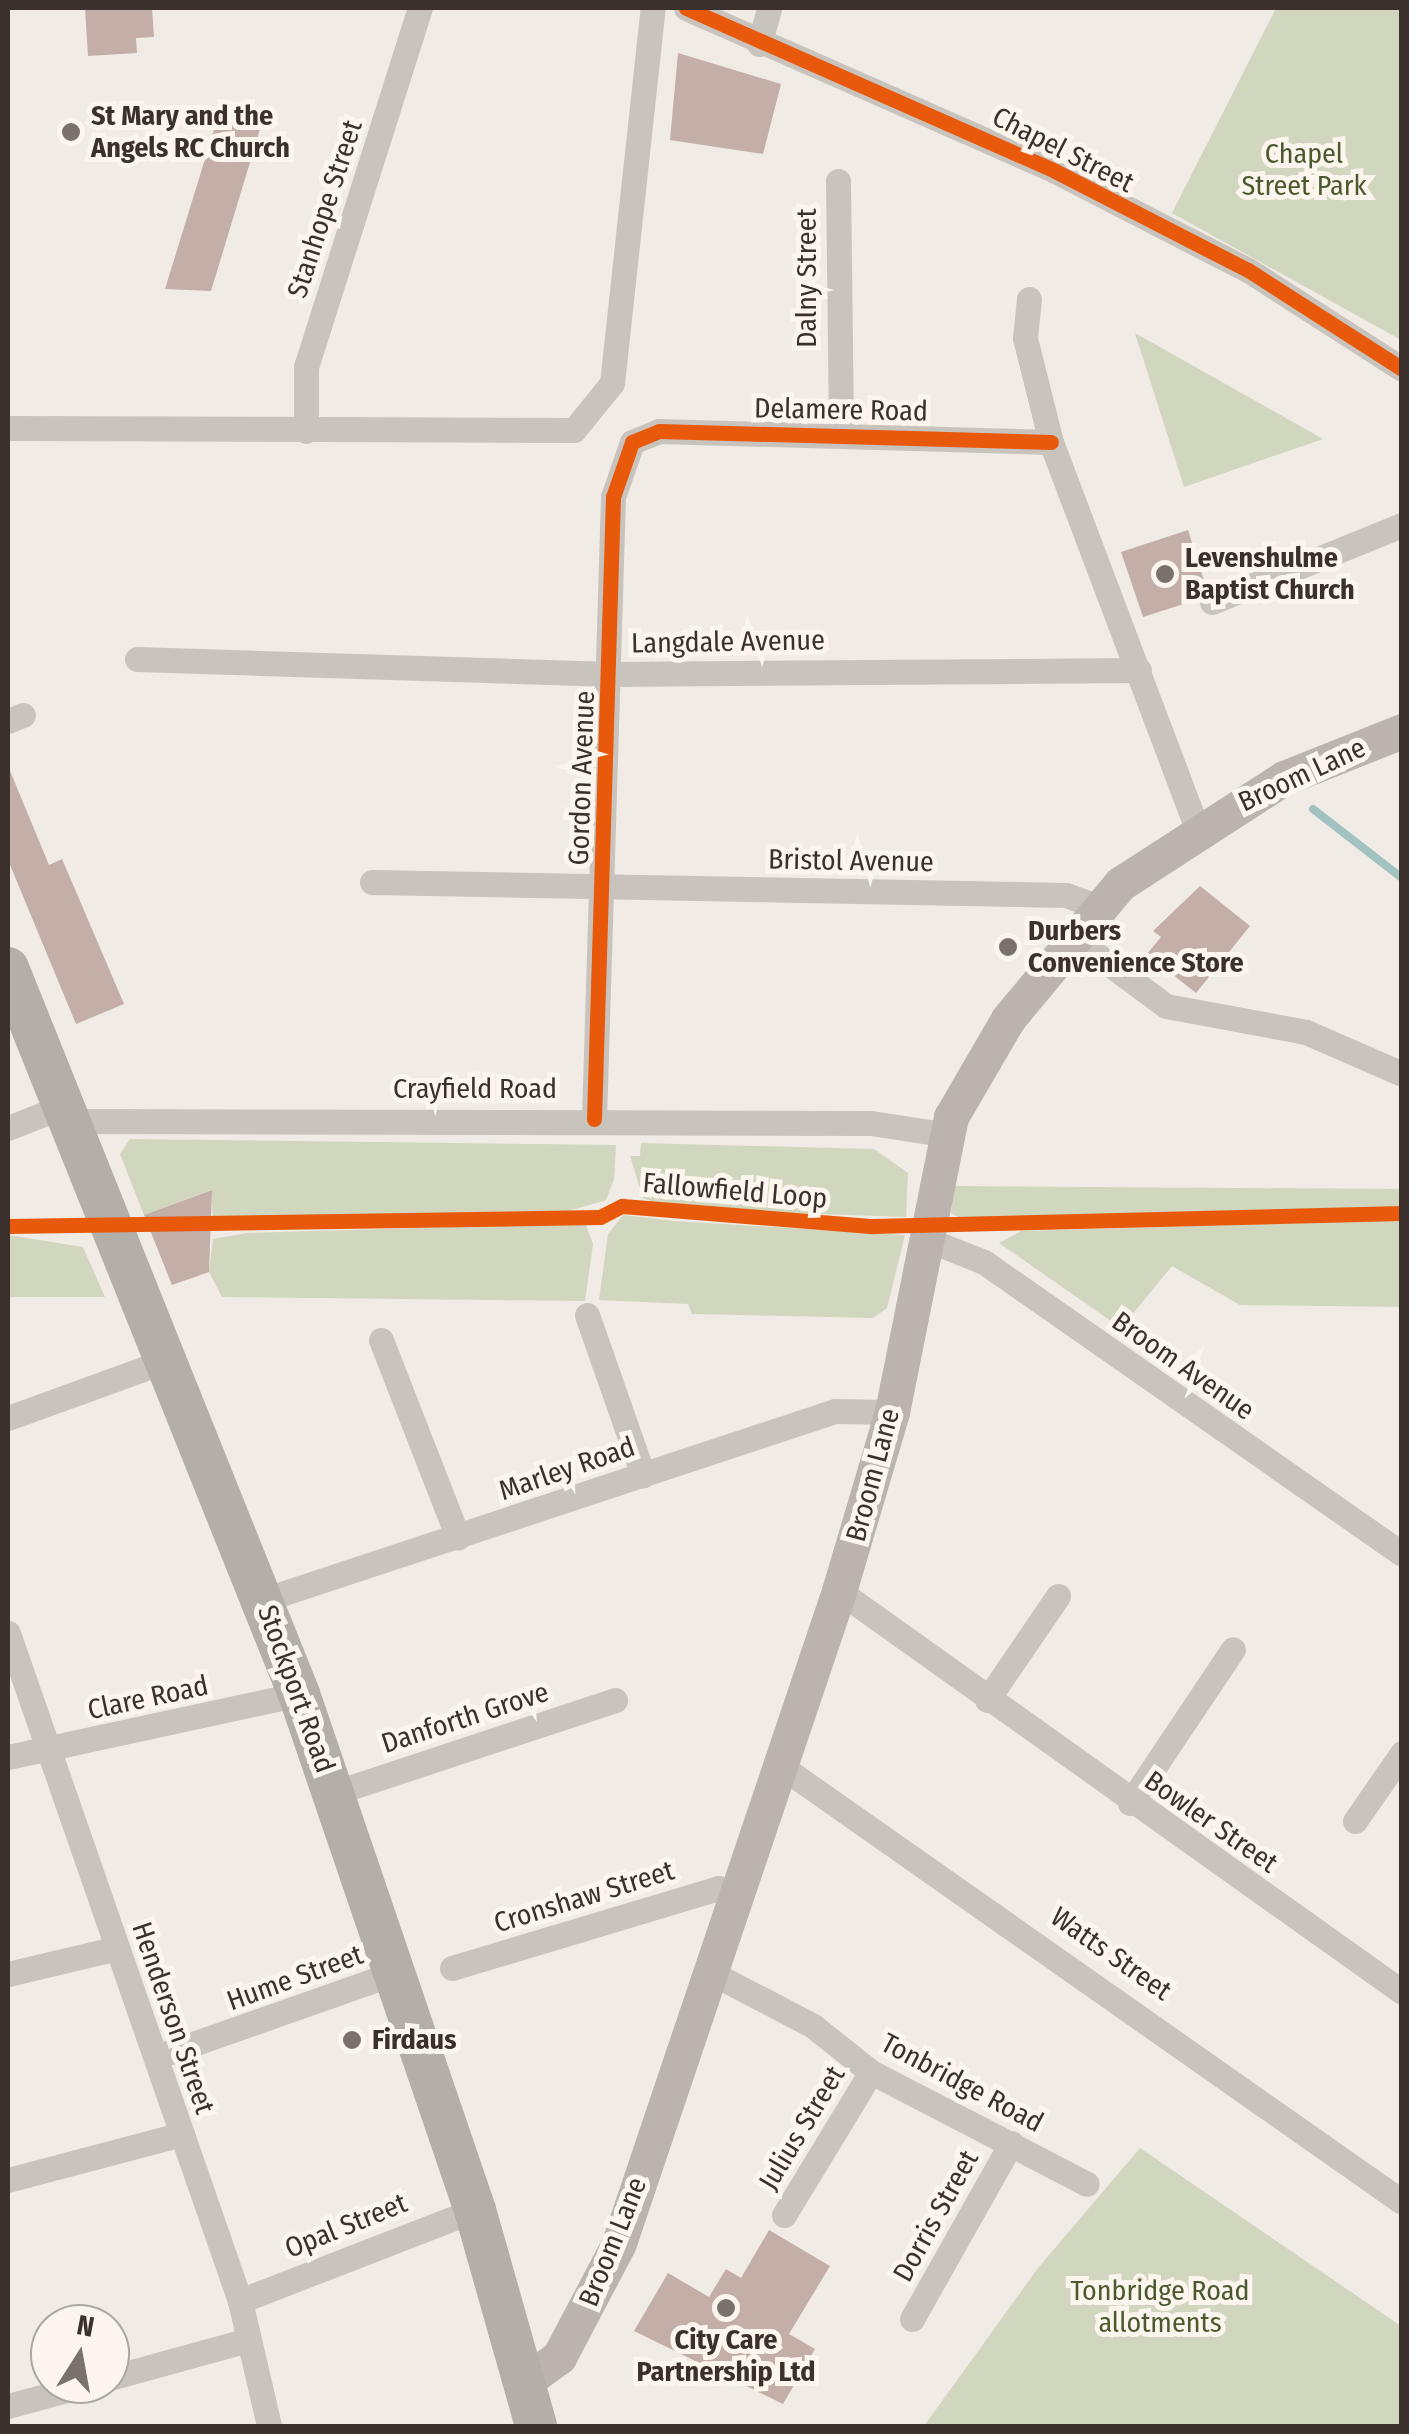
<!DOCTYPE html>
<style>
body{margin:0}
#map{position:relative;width:1409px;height:2434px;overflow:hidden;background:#f0ebe5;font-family:"Fira Sans Condensed",sans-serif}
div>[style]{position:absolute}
.green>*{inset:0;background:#d1d6bf}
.stream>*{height:8px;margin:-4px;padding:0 4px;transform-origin:4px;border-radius:4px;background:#a1c2c1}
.building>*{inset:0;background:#c3afa7}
.minor>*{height:25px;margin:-12.5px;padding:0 12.5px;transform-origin:12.5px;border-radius:12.5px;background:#c9c3be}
.secondary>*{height:35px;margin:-17.5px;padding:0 17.5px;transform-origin:17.5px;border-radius:17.5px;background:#bab3ae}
.trunk>*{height:42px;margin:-21px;padding:0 21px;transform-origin:21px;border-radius:21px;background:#b4aea8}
.cycleway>*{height:15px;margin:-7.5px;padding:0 7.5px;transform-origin:7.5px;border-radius:7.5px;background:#e8590c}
.dots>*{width:28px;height:28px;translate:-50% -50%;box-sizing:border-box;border:5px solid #fbf5ee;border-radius:50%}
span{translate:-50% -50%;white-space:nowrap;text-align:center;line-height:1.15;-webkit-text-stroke:10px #fbf5ee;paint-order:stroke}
.poi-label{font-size:28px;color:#3b302b;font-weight:700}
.left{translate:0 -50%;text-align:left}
.street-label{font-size:28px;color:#3b302b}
.park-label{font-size:28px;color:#4a5a2e}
.frame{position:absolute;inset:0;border:10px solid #3b302b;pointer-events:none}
.north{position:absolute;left:30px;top:2304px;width:100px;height:100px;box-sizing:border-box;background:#fbf5ee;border:2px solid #aea6a0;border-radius:50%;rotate:11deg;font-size:28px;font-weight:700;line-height:40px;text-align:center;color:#3b302b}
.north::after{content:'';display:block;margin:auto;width:35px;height:45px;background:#7a716c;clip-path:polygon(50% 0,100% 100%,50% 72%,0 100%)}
</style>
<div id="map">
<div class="green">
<div style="clip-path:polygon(1276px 8px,1401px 8px,1401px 340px,1172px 213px)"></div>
<div style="clip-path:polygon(1135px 333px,1323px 439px,1184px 487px)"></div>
<div style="clip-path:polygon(130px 1139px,616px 1145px,614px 1179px,606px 1200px,558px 1214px,213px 1218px,211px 1190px,144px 1215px,120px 1154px)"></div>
<div style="clip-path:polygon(641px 1143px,874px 1149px,908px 1173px,906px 1217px,671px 1209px,643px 1198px,630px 1156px,640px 1156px)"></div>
<div style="clip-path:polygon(953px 1186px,1401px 1189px,1401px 1208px,966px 1222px,951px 1213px)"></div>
<div style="clip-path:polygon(623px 1215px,675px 1221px,905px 1235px,887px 1308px,873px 1318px,692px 1314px,688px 1304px,599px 1300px,608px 1234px)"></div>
<div style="clip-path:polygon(1401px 1220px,1401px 1307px,1240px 1305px,1172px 1266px,1121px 1328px,999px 1243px,1021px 1231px)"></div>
<div style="clip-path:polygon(585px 1223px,593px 1244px,585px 1301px,222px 1297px,209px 1272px,213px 1239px,247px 1233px)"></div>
<div style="clip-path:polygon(8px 1235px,83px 1247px,105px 1297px,8px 1297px)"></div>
<div style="clip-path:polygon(1140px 2148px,1401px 2326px,1401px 2426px,924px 2426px,1038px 2268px)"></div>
</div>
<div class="stream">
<div style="left:1313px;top:809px;width:113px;rotate:37.8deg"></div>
</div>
<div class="building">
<div style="clip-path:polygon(85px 8px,152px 8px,154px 37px,136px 38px,137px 53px,88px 56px)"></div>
<div style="clip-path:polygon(678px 53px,781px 84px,763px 154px,670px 140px)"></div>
<div style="clip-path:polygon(222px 104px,264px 116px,211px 291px,165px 289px)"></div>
<div style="clip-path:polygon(1188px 530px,1206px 587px,1196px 600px,1143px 617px,1121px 552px)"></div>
<div style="clip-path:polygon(8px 766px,49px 865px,62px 859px,124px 1004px,76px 1024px,8px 860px)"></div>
<div style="clip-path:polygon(1200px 886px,1250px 926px,1196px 993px,1147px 954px,1161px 937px,1153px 931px)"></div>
<div style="clip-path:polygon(212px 1190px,209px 1272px,172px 1285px,144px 1215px)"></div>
<div style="clip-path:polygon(769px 2230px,830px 2266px,789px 2334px,815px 2349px,783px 2404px,634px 2331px,668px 2273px,709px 2297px,726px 2269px,741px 2278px)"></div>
</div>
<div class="minor">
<div style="left:686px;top:8px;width:403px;rotate:23.8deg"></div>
<div style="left:1055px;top:171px;width:217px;rotate:27.2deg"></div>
<div style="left:1248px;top:270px;width:183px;rotate:32.7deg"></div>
<div style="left:759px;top:44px;width:37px;rotate:-74deg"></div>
<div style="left:838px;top:181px;width:254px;rotate:89.3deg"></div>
<div style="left:1029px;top:299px;width:39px;rotate:96deg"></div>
<div style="left:1025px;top:338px;width:107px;rotate:76deg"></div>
<div style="left:1051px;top:442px;width:413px;rotate:69.3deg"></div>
<div style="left:8px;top:428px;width:566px;rotate:0.2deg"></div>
<div style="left:574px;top:430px;width:60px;rotate:-51deg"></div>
<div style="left:612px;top:383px;width:377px;rotate:-83.8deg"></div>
<div style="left:306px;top:431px;width:64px;rotate:-90deg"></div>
<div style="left:306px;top:367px;width:377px;rotate:-72.4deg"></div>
<div style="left:1212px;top:602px;width:205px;rotate:-22.1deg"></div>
<div style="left:137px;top:659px;width:474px;rotate:1.8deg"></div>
<div style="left:611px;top:674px;width:528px;rotate:-0.43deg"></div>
<div style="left:8px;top:721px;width:16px;rotate:-22deg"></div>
<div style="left:372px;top:882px;width:694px;rotate:1.07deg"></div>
<div style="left:1066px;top:895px;width:32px;rotate:20deg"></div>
<div style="left:1070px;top:935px;width:119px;rotate:36.5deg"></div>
<div style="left:1166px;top:1006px;width:142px;rotate:10.5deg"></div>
<div style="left:1306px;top:1032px;width:105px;rotate:23.6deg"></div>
<div style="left:594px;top:1119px;width:622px;rotate:-88.25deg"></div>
<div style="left:613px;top:497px;width:58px;rotate:-70.9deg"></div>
<div style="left:632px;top:442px;width:29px;rotate:-22deg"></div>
<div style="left:659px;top:431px;width:392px;rotate:1.6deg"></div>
<div style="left:67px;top:1121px;width:804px;rotate:0.14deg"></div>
<div style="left:871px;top:1123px;width:73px;rotate:8.7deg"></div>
<div style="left:8px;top:1128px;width:57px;rotate:-21.6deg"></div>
<div style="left:926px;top:1239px;width:62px;rotate:21.6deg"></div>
<div style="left:984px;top:1262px;width:510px;rotate:34.94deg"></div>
<div style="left:587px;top:1315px;width:170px;rotate:70.7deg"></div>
<div style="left:381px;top:1340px;width:212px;rotate:68.7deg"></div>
<div style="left:8px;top:1418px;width:165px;rotate:-19.9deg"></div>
<div style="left:839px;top:1591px;width:691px;rotate:35.46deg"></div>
<div style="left:263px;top:1600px;width:602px;rotate:-18.28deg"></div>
<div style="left:835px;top:1411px;width:57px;rotate:1deg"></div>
<div style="left:8px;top:1633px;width:707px;rotate:70.85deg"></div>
<div style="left:240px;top:2301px;width:128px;rotate:76.9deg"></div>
<div style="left:987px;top:1700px;width:126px;rotate:-55.7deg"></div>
<div style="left:8px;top:1757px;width:298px;rotate:-12.2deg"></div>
<div style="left:778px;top:1764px;width:762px;rotate:35.07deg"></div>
<div style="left:334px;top:1793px;width:296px;rotate:-18.3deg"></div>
<div style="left:1130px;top:1803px;width:185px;rotate:-56.2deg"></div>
<div style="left:1355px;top:1821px;width:83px;rotate:-55.3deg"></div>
<div style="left:452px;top:1968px;width:278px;rotate:-16.7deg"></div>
<div style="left:718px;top:1888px;width:17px;rotate:13deg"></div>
<div style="left:708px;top:1971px;width:119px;rotate:27.6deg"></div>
<div style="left:813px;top:2026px;width:74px;rotate:38.4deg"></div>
<div style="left:871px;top:2072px;width:243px;rotate:27.4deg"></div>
<div style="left:8px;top:1974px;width:112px;rotate:-13.4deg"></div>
<div style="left:156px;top:2057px;width:256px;rotate:-19.4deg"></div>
<div style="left:8px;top:2180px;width:180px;rotate:-14.8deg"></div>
<div style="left:784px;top:2215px;width:167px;rotate:-58.7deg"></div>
<div style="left:240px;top:2301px;width:252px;rotate:-21.2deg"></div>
<div style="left:912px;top:2319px;width:202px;rotate:-60.6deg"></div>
<div style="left:110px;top:2378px;width:143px;rotate:-15.4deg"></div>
<div style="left:8px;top:2406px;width:84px;rotate:-15.2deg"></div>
</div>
<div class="secondary">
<div style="left:526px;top:2381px;width:41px;rotate:-36deg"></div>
<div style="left:559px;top:2357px;width:129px;rotate:-62.2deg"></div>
<div style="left:619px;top:2243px;width:688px;rotate:-71.35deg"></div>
<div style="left:839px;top:1591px;width:187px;rotate:-73.5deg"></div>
<div style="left:892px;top:1412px;width:301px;rotate:-78.7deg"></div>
<div style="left:951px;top:1117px;width:113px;rotate:-59.8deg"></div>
<div style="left:1008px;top:1019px;width:175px;rotate:-50.3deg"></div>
<div style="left:1120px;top:884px;width:195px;rotate:-32.9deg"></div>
<div style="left:1284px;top:778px;width:127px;rotate:-21.7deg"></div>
</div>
<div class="trunk">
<div style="left:8px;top:968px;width:782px;rotate:68.16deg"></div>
<div style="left:299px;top:1694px;width:545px;rotate:71.17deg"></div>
<div style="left:475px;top:2210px;width:224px;rotate:74.2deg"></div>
</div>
<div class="cycleway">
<div style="left:686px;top:8px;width:403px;rotate:23.8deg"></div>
<div style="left:1055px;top:171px;width:217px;rotate:27.2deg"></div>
<div style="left:1248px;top:270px;width:183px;rotate:32.7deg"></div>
<div style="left:594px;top:1119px;width:622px;rotate:-88.25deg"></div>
<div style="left:613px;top:497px;width:58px;rotate:-70.9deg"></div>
<div style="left:632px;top:442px;width:29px;rotate:-22deg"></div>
<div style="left:659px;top:431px;width:392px;rotate:1.6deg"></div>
<div style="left:8px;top:1226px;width:592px;rotate:-0.87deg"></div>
<div style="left:600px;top:1217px;width:25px;rotate:-27deg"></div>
<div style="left:622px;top:1206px;width:252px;rotate:4.6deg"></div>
<div style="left:873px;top:1226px;width:529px;rotate:-1.41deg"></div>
</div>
<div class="dots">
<div style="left:71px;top:132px;background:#7a716c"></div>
<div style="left:1165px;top:574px;background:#7a716c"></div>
<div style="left:1008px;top:947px;background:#7a716c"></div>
<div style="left:352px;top:2040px;background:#7a716c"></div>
<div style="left:726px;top:2308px;background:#7a716c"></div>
</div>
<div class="poi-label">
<span class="left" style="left:91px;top:132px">St Mary and the<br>Angels RC Church</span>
<span class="left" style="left:1185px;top:574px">Levenshulme<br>Baptist Church</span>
<span class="left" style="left:1028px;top:947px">Durbers<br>Convenience Store</span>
<span class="left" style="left:372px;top:2040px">Firdaus</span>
<span style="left:726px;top:2356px">City Care<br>Partnership Ltd</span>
</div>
<div class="street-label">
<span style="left:1063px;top:150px;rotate:27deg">Chapel Street</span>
<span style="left:325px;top:209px;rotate:-72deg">Stanhope Street</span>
<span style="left:807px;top:278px;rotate:-90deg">Dalny Street</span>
<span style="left:841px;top:410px;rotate:1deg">Delamere Road</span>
<span style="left:728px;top:642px;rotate:-1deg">Langdale Avenue</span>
<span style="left:1302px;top:775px;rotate:-25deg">Broom Lane</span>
<span style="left:582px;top:778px;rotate:-88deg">Gordon Avenue</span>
<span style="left:851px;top:861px;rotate:1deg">Bristol Avenue</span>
<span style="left:475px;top:1089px">Crayfield Road</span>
<span style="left:735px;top:1191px;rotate:5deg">Fallowfield Loop</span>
<span style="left:1183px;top:1366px;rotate:35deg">Broom Avenue</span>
<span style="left:567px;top:1469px;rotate:-19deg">Marley Road</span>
<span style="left:873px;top:1475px;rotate:-75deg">Broom Lane</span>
<span style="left:296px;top:1689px;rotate:70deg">Stockport Road</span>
<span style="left:148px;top:1698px;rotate:-12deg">Clare Road</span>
<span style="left:465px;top:1718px;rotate:-18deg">Danforth Grove</span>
<span style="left:1211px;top:1822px;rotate:35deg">Bowler Street</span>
<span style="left:584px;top:1897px;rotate:-17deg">Cronshaw Street</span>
<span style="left:1111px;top:1954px;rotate:35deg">Watts Street</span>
<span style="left:295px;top:1978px;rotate:-20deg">Hume Street</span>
<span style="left:173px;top:2018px;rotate:71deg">Henderson Street</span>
<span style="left:962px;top:2083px;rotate:28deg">Tonbridge Road</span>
<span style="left:802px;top:2128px;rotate:-59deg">Julius Street</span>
<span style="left:936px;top:2216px;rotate:-61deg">Dorris Street</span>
<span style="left:346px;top:2226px;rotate:-22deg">Opal Street</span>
<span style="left:613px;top:2242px;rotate:-68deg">Broom Lane</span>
</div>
<div class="park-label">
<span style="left:1304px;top:170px">Chapel<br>Street Park</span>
<span style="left:1160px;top:2307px">Tonbridge Road<br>allotments</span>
</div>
<div class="frame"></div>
<div class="north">N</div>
</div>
